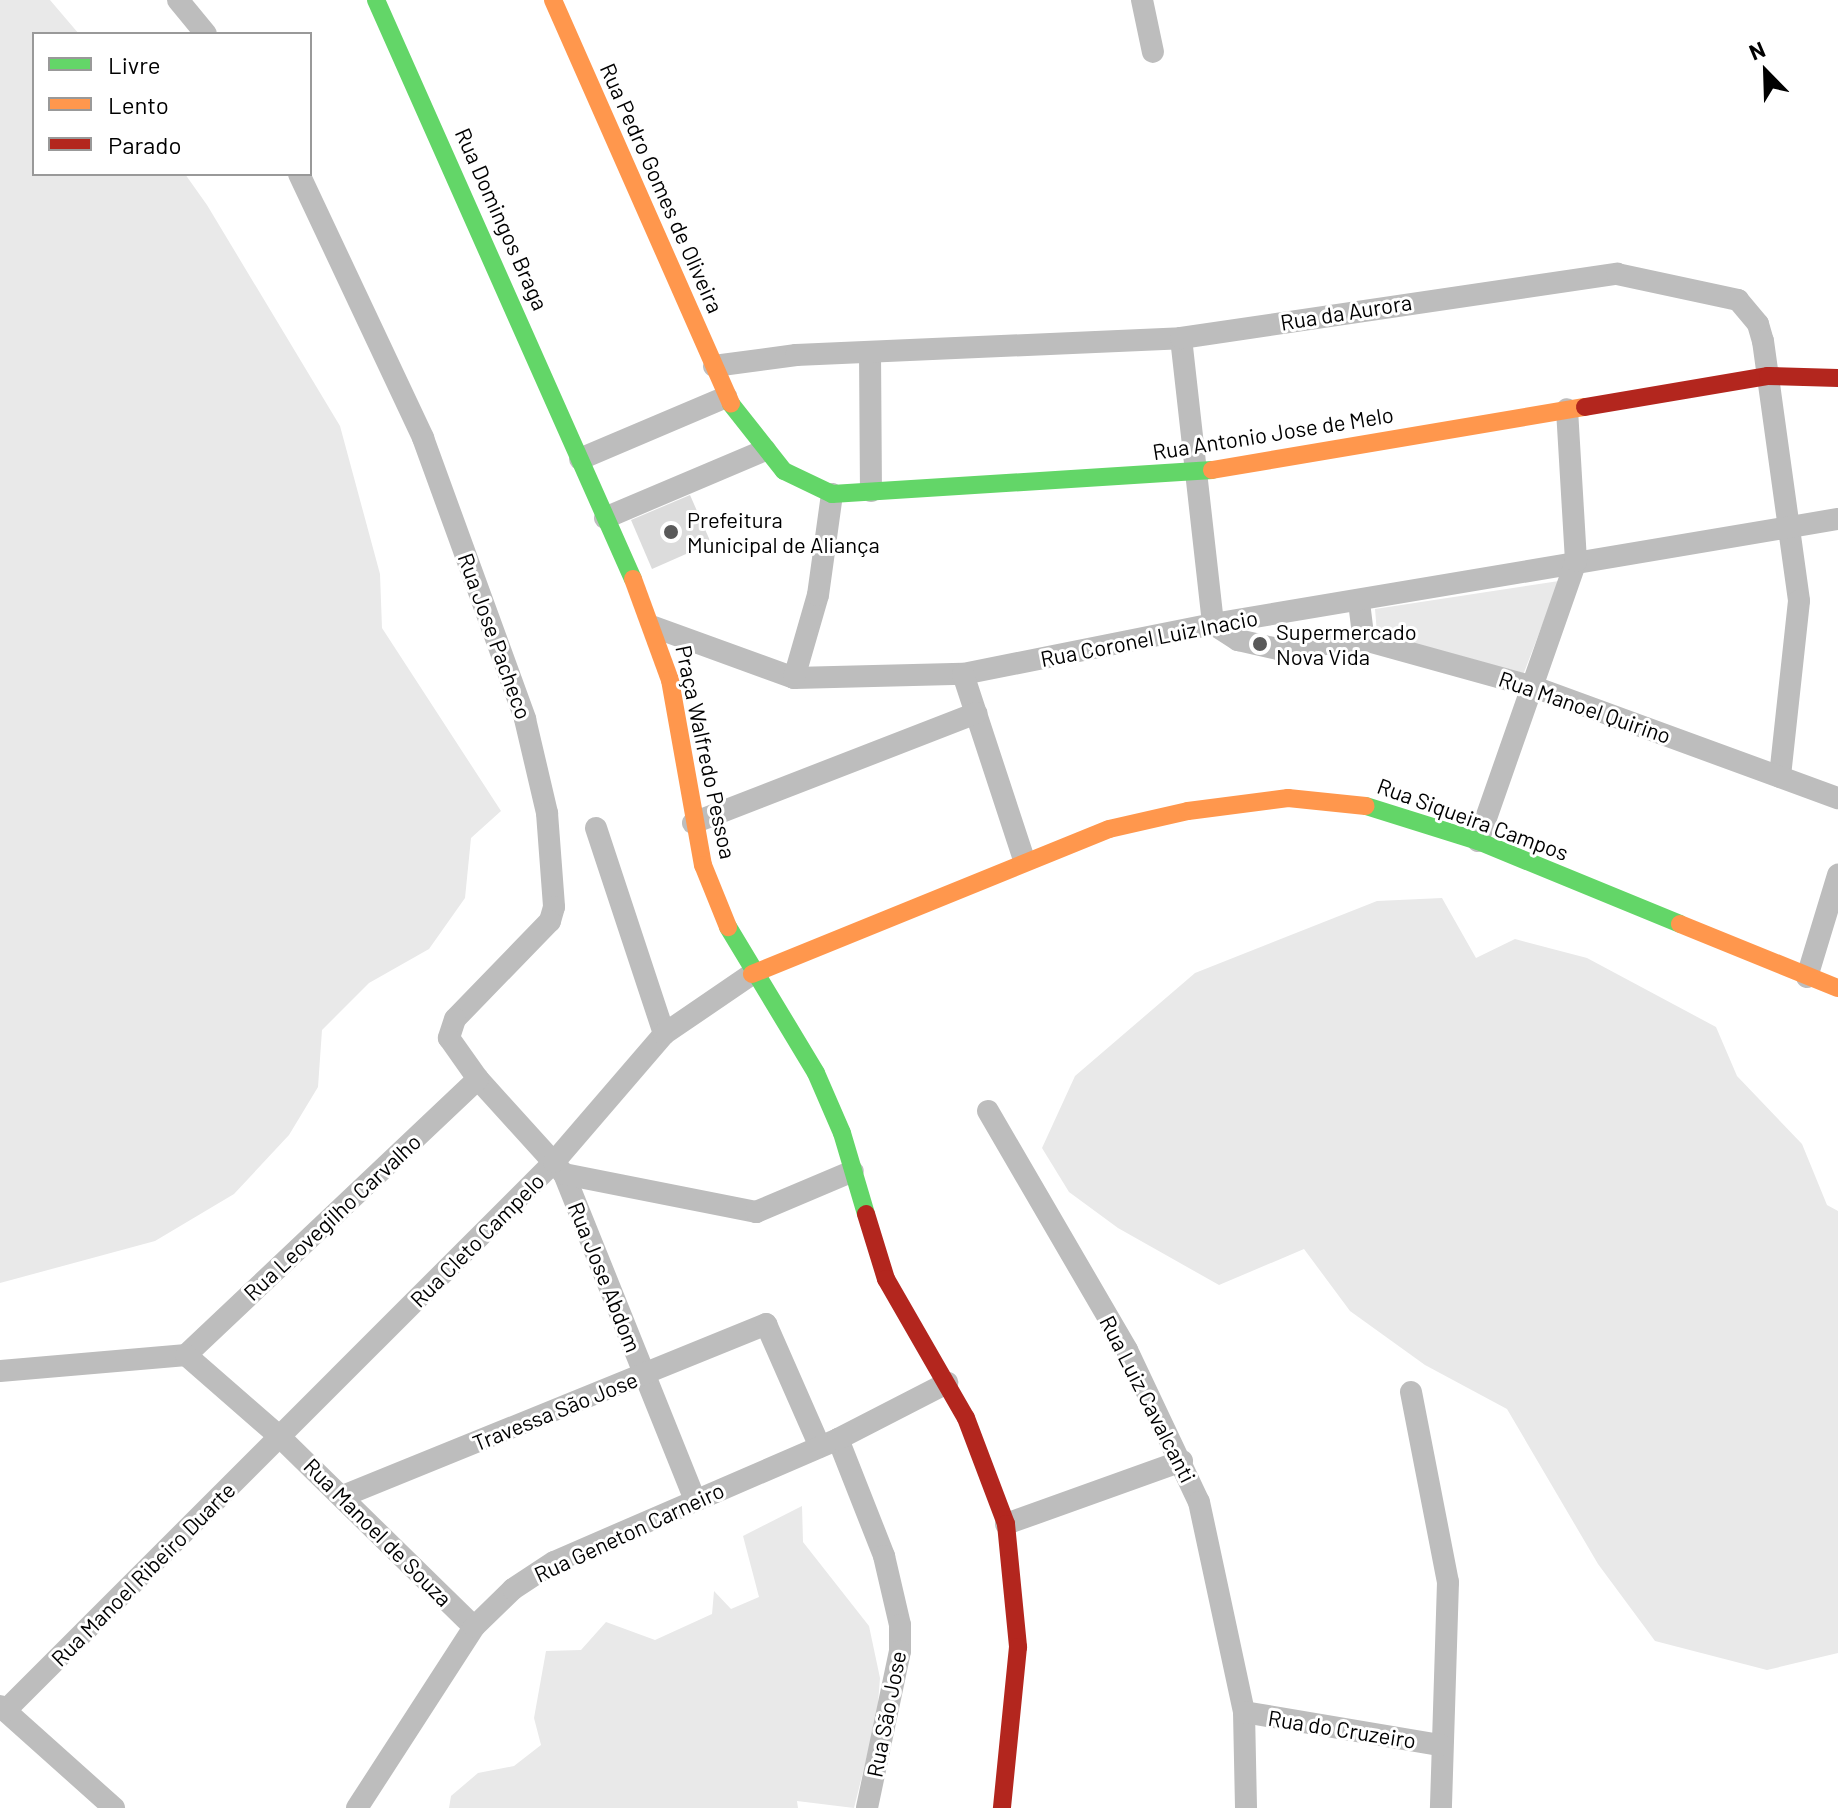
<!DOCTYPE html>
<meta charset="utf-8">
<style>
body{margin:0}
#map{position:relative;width:1838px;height:1808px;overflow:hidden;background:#fff;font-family:Barlow,sans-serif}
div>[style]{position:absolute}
.green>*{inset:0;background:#e9e9e9}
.building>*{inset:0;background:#dcdcdc}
.street>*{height:22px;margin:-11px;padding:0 11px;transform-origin:11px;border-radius:11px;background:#bdbdbd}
.fast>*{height:18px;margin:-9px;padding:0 9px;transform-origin:9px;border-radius:9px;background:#63d668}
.slow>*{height:18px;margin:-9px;padding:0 9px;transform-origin:9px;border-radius:9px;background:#ff974d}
.jam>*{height:18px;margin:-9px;padding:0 9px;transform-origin:9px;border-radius:9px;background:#b3261e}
.dots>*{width:22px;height:22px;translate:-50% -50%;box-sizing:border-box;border:4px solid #fff;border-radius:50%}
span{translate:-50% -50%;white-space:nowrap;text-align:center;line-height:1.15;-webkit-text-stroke:6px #fff;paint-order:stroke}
.street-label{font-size:22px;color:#000}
.poi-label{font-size:22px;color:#000}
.left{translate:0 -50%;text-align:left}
.legend{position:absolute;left:32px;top:32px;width:280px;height:144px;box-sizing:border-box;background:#fff;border:2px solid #999;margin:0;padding:10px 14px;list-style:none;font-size:24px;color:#000}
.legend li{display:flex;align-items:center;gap:16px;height:40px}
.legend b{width:40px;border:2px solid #999}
.north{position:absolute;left:1726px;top:32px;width:80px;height:80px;-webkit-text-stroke:6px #fff;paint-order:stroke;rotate:337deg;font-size:22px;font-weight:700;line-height:32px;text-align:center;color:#000}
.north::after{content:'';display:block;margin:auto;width:28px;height:36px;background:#000;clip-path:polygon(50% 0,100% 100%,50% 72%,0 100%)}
</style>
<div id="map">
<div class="green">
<div style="clip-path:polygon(0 0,50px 0,79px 34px,34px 34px,34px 174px,185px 174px,207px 205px,340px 426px,380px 574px,382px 628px,501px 811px,471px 838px,465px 898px,429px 949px,369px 983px,322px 1030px,318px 1087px,289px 1135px,234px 1194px,155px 1241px,0 1283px)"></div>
<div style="clip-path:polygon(1559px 581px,1523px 675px,1377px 633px,1375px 609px)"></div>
<div style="clip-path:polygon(1442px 898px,1476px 958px,1515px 939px,1587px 958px,1716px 1027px,1737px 1076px,1802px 1144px,1827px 1205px,1838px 1211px,1838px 1653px,1767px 1670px,1655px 1641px,1598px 1564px,1507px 1409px,1425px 1365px,1350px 1311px,1304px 1249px,1219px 1285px,1118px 1228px,1069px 1192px,1042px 1148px,1075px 1076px,1195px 973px,1377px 901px)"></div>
<div style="clip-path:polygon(802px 1506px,803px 1542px,869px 1626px,880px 1678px,877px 1716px,854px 1808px,797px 1801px,798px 1808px,449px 1808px,451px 1796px,478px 1773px,514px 1766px,541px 1745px,534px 1718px,546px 1651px,581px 1650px,606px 1622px,655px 1640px,712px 1614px,714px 1591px,731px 1609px,759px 1597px,743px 1536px)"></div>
</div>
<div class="building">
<div style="clip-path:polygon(690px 495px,711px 543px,652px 569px,631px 520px)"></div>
</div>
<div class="street">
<div style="left:178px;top:0;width:44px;rotate:50.5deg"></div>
<div style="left:1142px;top:0;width:53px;rotate:78.1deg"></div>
<div style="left:299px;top:174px;width:292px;rotate:64.8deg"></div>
<div style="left:423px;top:438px;width:299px;rotate:70deg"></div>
<div style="left:525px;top:719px;width:97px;rotate:76.8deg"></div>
<div style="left:547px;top:813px;width:94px;rotate:85.7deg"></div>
<div style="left:554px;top:907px;width:15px;rotate:106deg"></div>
<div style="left:550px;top:921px;width:136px;rotate:134.1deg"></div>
<div style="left:455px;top:1019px;width:20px;rotate:108deg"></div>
<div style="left:449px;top:1038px;width:50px;rotate:54.7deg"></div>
<div style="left:478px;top:1079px;width:128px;rotate:47.8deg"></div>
<div style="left:564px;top:1174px;width:349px;rotate:68.1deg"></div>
<div style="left:1181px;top:338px;width:288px;rotate:83.6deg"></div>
<div style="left:1213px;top:624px;width:30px;rotate:33deg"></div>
<div style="left:1238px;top:640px;width:41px;rotate:12.7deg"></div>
<div style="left:1278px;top:649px;width:86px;rotate:-6deg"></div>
<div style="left:870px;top:352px;width:139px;rotate:89.6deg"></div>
<div style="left:714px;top:366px;width:83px;rotate:-7.6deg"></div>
<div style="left:796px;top:355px;width:385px;rotate:-2.5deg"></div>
<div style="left:1181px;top:338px;width:441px;rotate:-8.4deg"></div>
<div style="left:1617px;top:274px;width:124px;rotate:12.1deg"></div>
<div style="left:1738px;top:300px;width:31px;rotate:50deg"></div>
<div style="left:1758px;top:324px;width:18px;rotate:74deg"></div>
<div style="left:1763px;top:341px;width:262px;rotate:82.1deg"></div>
<div style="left:1799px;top:601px;width:177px;rotate:96.2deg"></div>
<div style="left:580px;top:459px;width:159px;rotate:-23deg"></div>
<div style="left:605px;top:518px;width:174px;rotate:-23deg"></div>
<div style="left:1359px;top:602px;width:38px;rotate:83deg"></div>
<div style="left:1364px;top:640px;width:176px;rotate:15.5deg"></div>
<div style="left:1534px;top:687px;width:324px;rotate:20.1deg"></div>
<div style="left:654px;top:627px;width:149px;rotate:20deg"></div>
<div style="left:794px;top:678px;width:169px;rotate:-1.4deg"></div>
<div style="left:963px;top:674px;width:255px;rotate:-11.3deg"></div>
<div style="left:1213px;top:624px;width:634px;rotate:-9.54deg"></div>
<div style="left:963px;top:674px;width:195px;rotate:71.8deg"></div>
<div style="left:794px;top:678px;width:86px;rotate:-73.9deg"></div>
<div style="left:818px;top:595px;width:102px;rotate:-82.1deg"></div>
<div style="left:693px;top:823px;width:304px;rotate:-21.2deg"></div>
<div style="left:596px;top:828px;width:217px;rotate:71.7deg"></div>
<div style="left:1478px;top:841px;width:297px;rotate:-70.7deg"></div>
<div style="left:1576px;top:561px;width:152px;rotate:-93.4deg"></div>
<div style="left:1807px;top:977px;width:107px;rotate:-73.1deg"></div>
<div style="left:988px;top:1111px;width:276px;rotate:59.8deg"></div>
<div style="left:1127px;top:1350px;width:168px;rotate:64.7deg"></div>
<div style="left:1199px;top:1502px;width:215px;rotate:77.9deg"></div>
<div style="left:1244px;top:1712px;width:96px;rotate:88.8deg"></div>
<div style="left:564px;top:1174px;width:196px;rotate:11.2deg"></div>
<div style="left:756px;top:1212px;width:105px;rotate:-22.9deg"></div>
<div style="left:186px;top:1355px;width:402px;rotate:-43.4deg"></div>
<div style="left:0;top:1371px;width:187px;rotate:-4.9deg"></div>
<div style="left:186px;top:1355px;width:126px;rotate:41.1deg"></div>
<div style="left:281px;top:1438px;width:270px;rotate:44.4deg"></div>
<div style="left:1411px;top:1392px;width:194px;rotate:79deg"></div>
<div style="left:1448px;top:1582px;width:226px;rotate:91.8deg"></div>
<div style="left:838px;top:1439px;width:126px;rotate:68.5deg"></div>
<div style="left:884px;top:1556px;width:71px;rotate:76.9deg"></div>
<div style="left:900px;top:1625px;width:26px;rotate:90deg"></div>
<div style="left:900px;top:1651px;width:160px;rotate:101.9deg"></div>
<div style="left:343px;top:1496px;width:457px;rotate:-22.1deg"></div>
<div style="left:766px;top:1324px;width:134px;rotate:66.3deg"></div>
<div style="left:1006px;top:1524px;width:187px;rotate:-19.7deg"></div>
<div style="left:0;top:1706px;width:153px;rotate:41.8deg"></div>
<div style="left:5px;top:1711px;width:776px;rotate:-45deg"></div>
<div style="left:554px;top:1162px;width:169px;rotate:-49.3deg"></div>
<div style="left:664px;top:1034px;width:107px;rotate:-34.3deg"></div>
<div style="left:1244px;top:1712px;width:199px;rotate:9.6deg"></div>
<div style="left:357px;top:1808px;width:216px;rotate:-57.1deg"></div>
<div style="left:474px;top:1627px;width:54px;rotate:-44.3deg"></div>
<div style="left:513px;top:1589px;width:49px;rotate:-33.4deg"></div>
<div style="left:554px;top:1562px;width:309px;rotate:-23.4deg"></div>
<div style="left:838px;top:1439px;width:123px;rotate:-27.2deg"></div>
</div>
<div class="fast">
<div style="left:376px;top:0;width:633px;rotate:66.07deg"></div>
<div style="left:731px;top:404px;width:85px;rotate:51.7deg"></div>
<div style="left:784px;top:471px;width:53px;rotate:25.6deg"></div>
<div style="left:832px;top:494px;width:381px;rotate:-3.6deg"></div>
<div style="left:1366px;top:806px;width:117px;rotate:17.4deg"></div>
<div style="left:1478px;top:841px;width:218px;rotate:22.3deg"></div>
<div style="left:728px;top:927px;width:170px;rotate:58.9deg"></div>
<div style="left:816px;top:1073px;width:65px;rotate:66.6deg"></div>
<div style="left:842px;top:1133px;width:84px;rotate:73.5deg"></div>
</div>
<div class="slow">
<div style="left:553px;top:0;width:441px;rotate:66.2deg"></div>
<div style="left:1212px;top:470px;width:378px;rotate:-9.6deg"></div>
<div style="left:633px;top:579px;width:108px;rotate:69.9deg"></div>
<div style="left:670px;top:680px;width:188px;rotate:79.9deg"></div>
<div style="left:703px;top:865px;width:67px;rotate:68deg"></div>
<div style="left:1680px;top:924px;width:170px;rotate:22.1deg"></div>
<div style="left:752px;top:974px;width:385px;rotate:-22.1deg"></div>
<div style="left:1109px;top:829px;width:81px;rotate:-12.8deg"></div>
<div style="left:1188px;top:811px;width:101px;rotate:-7.4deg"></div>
<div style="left:1288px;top:798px;width:78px;rotate:5.9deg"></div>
</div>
<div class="jam">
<div style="left:1585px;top:407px;width:186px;rotate:-9.6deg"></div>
<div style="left:1768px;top:376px;width:70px;rotate:1.6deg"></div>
<div style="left:866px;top:1214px;width:68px;rotate:72.9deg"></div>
<div style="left:886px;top:1279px;width:160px;rotate:60.1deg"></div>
<div style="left:966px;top:1418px;width:113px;rotate:69.3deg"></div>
<div style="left:1006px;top:1524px;width:124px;rotate:84.4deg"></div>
<div style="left:1018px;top:1647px;width:162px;rotate:95.7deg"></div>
</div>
<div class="dots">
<div style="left:671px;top:532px;background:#595959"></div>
<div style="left:1260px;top:644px;background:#595959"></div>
</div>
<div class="street-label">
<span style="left:662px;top:188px;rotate:66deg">Rua Pedro Gomes de Oliveira</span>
<span style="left:502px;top:219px;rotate:66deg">Rua Domingos Braga</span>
<span style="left:1346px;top:312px;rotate:-9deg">Rua da Aurora</span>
<span style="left:1273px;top:433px;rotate:-9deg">Rua Antonio Jose de Melo</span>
<span style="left:495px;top:636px;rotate:70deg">Rua Jose Pacheco</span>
<span style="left:1149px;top:638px;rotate:-11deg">Rua Coronel Luiz Inacio</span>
<span style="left:1585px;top:707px;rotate:19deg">Rua Manoel Quirino</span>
<span style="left:706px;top:752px;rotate:78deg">Praça Walfredo Pessoa</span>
<span style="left:1473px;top:819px;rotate:20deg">Rua Siqueira Campos</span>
<span style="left:332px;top:1217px;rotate:-43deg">Rua Leovegilho Carvalho</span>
<span style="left:477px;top:1240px;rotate:-45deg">Rua Cleto Campelo</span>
<span style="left:605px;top:1277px;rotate:68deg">Rua Jose Abdom</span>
<span style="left:1148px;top:1399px;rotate:63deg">Rua Luiz Cavalcanti</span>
<span style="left:555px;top:1411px;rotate:-22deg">Travessa São Jose</span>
<span style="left:378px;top:1532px;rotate:45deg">Rua Manoel de Souza</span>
<span style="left:629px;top:1532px;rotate:-25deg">Rua Geneton Carneiro</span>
<span style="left:143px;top:1574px;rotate:-45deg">Rua Manoel Ribeiro Duarte</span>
<span style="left:886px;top:1714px;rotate:-79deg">Rua São Jose</span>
<span style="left:1342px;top:1729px;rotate:9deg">Rua do Cruzeiro</span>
</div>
<div class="poi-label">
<span class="left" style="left:687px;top:532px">Prefeitura<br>Municipal de Aliança</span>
<span class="left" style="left:1276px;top:644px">Supermercado<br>Nova Vida</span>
</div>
<ul class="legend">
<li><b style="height:10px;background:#63d668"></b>Livre</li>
<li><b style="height:10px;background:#ff974d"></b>Lento</li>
<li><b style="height:10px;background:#b3261e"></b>Parado</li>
</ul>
<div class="north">N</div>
</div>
